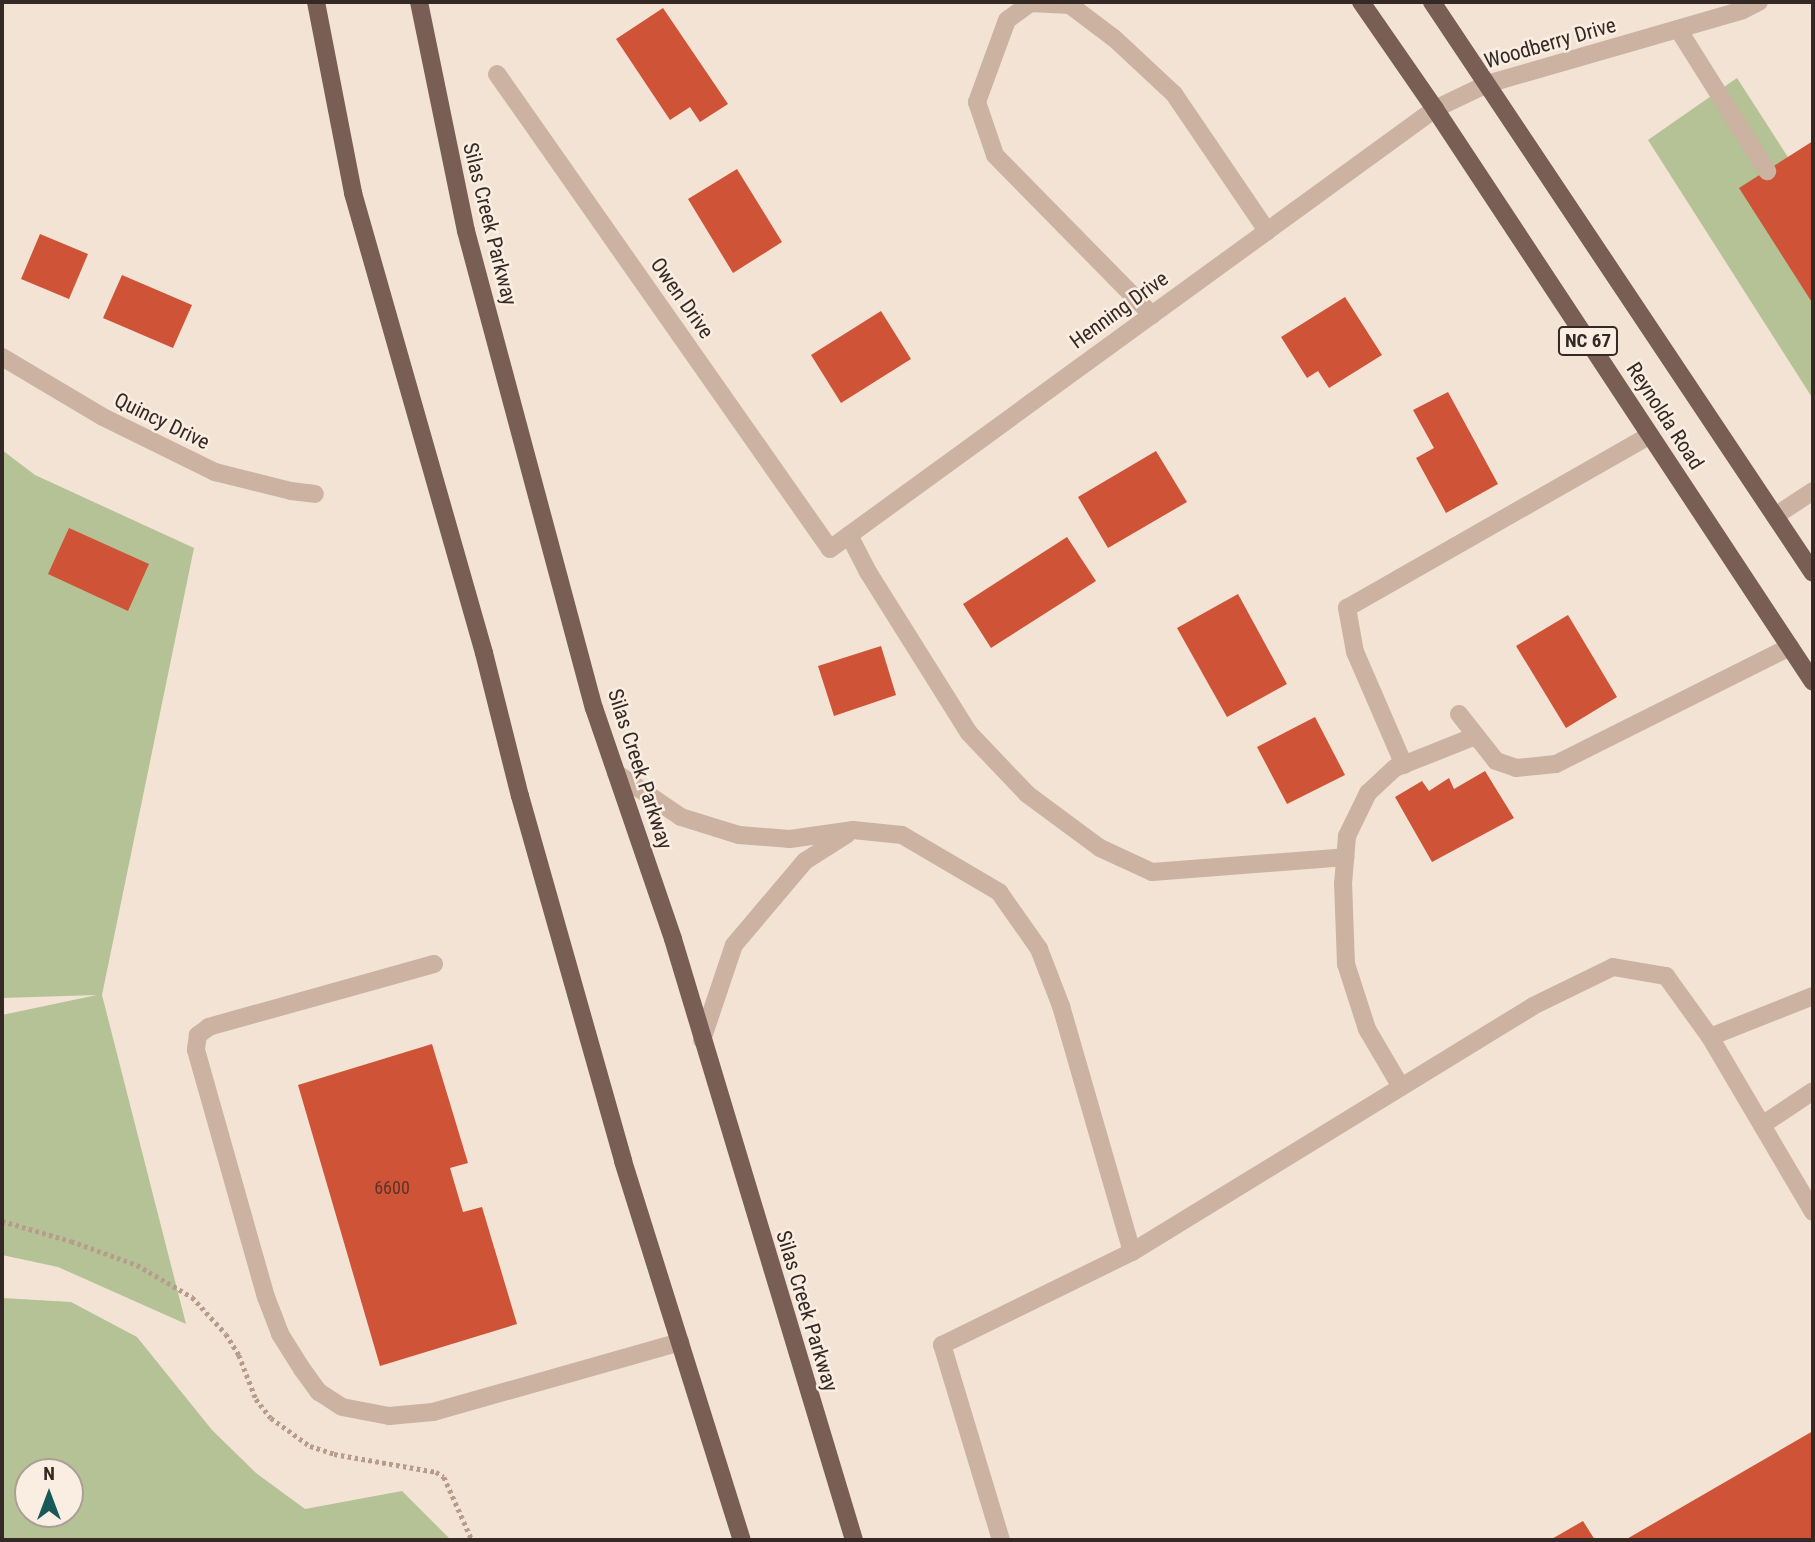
<!DOCTYPE html>
<style>
body{margin:0}
#map{position:relative;width:1815px;height:1542px;overflow:hidden;background:#f2e3d5;font-family:"Roboto Condensed",sans-serif}
div>[style]{position:absolute}
.green>*{inset:0;background:#b5c295}
.building>*{inset:0;background:#cf5337}
.path>*{height:4.5px;margin-top:-2.25px;transform-origin:0;background:repeating-linear-gradient(90deg,#b79b8b 0 3.5px,transparent 0 7px)}
.minor>*{height:18px;margin:-9px;padding:0 9px;transform-origin:9px;border-radius:9px;background:#cbb2a1}
.major>*{height:18px;margin:-9px;padding:0 9px;transform-origin:9px;border-radius:9px;background:#785e54}
span{translate:-50% -50%;white-space:nowrap;text-align:center;line-height:1.15;-webkit-text-stroke:5px #faeee2;paint-order:stroke}
.number-label{font-size:18px;color:#5b3429}
.number-label span{-webkit-text-stroke-width:0}
.shield-label span{padding:2px 5px;background:#faeee2;border:2px solid;border-radius:5px;-webkit-text-stroke-width:0}
.shield-label{font-size:19px;color:#342924;font-weight:700}
.street-label{font-size:21px;color:#342924}
.frame{position:absolute;inset:0;border:4px solid #342924;pointer-events:none}
.north{position:absolute;left:14px;top:1458px;width:70px;height:70px;box-sizing:border-box;background:#faeee2;border:2px solid #ab9f96;border-radius:50%;rotate:0deg;font-size:19px;font-weight:700;line-height:28px;text-align:center;color:#342924}
.north::after{content:'';display:block;margin:auto;width:24px;height:32px;background:#175858;clip-path:polygon(50% 0,100% 100%,50% 72%,0 100%)}
</style>
<div id="map">
<div class="green">
<div style="clip-path:polygon(1737px 78px,1813px 196px,1813px 399px,1648px 140px)"></div>
<div style="clip-path:polygon(2px 450px,35px 475px,194px 548px,102px 995px,186px 1324px,58px 1267px,2px 1255px,2px 1015px,97px 995px,2px 998px)"></div>
<div style="clip-path:polygon(evenodd,2px 1298px,71px 1302px,137px 1337px,212px 1430px,256px 1473px,305px 1509px,402px 1491px,451px 1540px,2px 1540px,2px 1298px,28px 1472px,70px 1472px,70px 1514px,28px 1514px,28px 1472px)"></div>
</div>
<div class="building">
<div style="clip-path:polygon(663px 8px,728px 104px,700px 122px,690px 107px,670px 120px,616px 39px)"></div>
<div style="clip-path:polygon(1813px 141px,1813px 304px,1739px 188px)"></div>
<div style="clip-path:polygon(737px 169px,782px 242px,733px 273px,688px 199px)"></div>
<div style="clip-path:polygon(40px 234px,88px 254px,69px 299px,21px 279px)"></div>
<div style="clip-path:polygon(122px 275px,192px 305px,173px 348px,103px 318px)"></div>
<div style="clip-path:polygon(1345px 297px,1382px 355px,1329px 388px,1318px 371px,1307px 378px,1281px 337px)"></div>
<div style="clip-path:polygon(881px 311px,911px 359px,841px 403px,811px 355px)"></div>
<div style="clip-path:polygon(1448px 392px,1498px 484px,1446px 513px,1416px 458px,1434px 448px,1413px 410px)"></div>
<div style="clip-path:polygon(1156px 451px,1187px 502px,1108px 548px,1078px 497px)"></div>
<div style="clip-path:polygon(69px 528px,149px 564px,128px 611px,48px 574px)"></div>
<div style="clip-path:polygon(1067px 537px,1096px 581px,991px 648px,963px 604px)"></div>
<div style="clip-path:polygon(1238px 594px,1287px 684px,1227px 717px,1177px 628px)"></div>
<div style="clip-path:polygon(1568px 615px,1617px 697px,1566px 728px,1516px 646px)"></div>
<div style="clip-path:polygon(881px 646px,896px 695px,834px 716px,818px 666px)"></div>
<div style="clip-path:polygon(1315px 717px,1345px 775px,1287px 804px,1257px 747px)"></div>
<div style="clip-path:polygon(1485px 771px,1514px 818px,1432px 862px,1395px 797px,1422px 781px,1429px 791px,1449px 778px,1454px 789px)"></div>
<div style="clip-path:polygon(432px 1044px,468px 1163px,450px 1168px,463px 1212px,482px 1207px,517px 1324px,380px 1366px,298px 1085px)"></div>
<div style="clip-path:polygon(1813px 1431px,1813px 1540px,1625px 1540px)"></div>
<div style="clip-path:polygon(1583px 1521px,1595px 1540px,1550px 1540px)"></div>
</div>
<div class="path">
<div style="left:2px;top:1221px;width:72px;rotate:16.2deg"></div>
<div style="left:71px;top:1241px;width:70px;rotate:20deg"></div>
<div style="left:137px;top:1265px;width:64px;rotate:30.2deg"></div>
<div style="left:192px;top:1297px;width:50px;rotate:47.4deg"></div>
<div style="left:226px;top:1334px;width:25px;rotate:58deg"></div>
<div style="left:239px;top:1355px;width:47px;rotate:68.9deg"></div>
<div style="left:256px;top:1399px;width:24px;rotate:52deg"></div>
<div style="left:271px;top:1418px;width:48px;rotate:35.7deg"></div>
<div style="left:310px;top:1446px;width:25px;rotate:18deg"></div>
<div style="left:334px;top:1454px;width:104px;rotate:10deg"></div>
<div style="left:436px;top:1472px;width:9px;rotate:32deg"></div>
<div style="left:444px;top:1477px;width:69px;rotate:66deg"></div>
</div>
<div class="minor">
<div style="left:1678px;top:29px;width:168px;rotate:57.9deg"></div>
<div style="left:497px;top:74px;width:580px;rotate:54.97deg"></div>
<div style="left:830px;top:549px;width:748px;rotate:-36.03deg"></div>
<div style="left:1435px;top:109px;width:58px;rotate:-25.7deg"></div>
<div style="left:1487px;top:84px;width:266px;rotate:-16.1deg"></div>
<div style="left:1743px;top:10px;width:18px;rotate:-27deg"></div>
<div style="left:1152px;top:315px;width:224px;rotate:-134.5deg"></div>
<div style="left:995px;top:155px;width:56px;rotate:-108.8deg"></div>
<div style="left:977px;top:102px;width:87px;rotate:-69.9deg"></div>
<div style="left:1007px;top:20px;width:29px;rotate:-36deg"></div>
<div style="left:1030px;top:3px;width:40px;rotate:2.9deg"></div>
<div style="left:1070px;top:5px;width:56px;rotate:37.1deg"></div>
<div style="left:1115px;top:39px;width:81px;rotate:43deg"></div>
<div style="left:1174px;top:94px;width:166px;rotate:55.8deg"></div>
<div style="left:2px;top:357px;width:117px;rotate:30.7deg"></div>
<div style="left:103px;top:417px;width:125px;rotate:26.2deg"></div>
<div style="left:215px;top:472px;width:78px;rotate:14deg"></div>
<div style="left:291px;top:491px;width:24px;rotate:7deg"></div>
<div style="left:1775px;top:516px;width:45px;rotate:-33.3deg"></div>
<div style="left:849px;top:535px;width:42px;rotate:62.8deg"></div>
<div style="left:868px;top:572px;width:190px;rotate:57.9deg"></div>
<div style="left:969px;top:733px;width:84px;rotate:46.4deg"></div>
<div style="left:1027px;top:794px;width:91px;rotate:36.5deg"></div>
<div style="left:1100px;top:848px;width:57px;rotate:24.8deg"></div>
<div style="left:1152px;top:872px;width:194px;rotate:-4.4deg"></div>
<div style="left:1459px;top:714px;width:60px;rotate:51.8deg"></div>
<div style="left:1496px;top:761px;width:21px;rotate:19deg"></div>
<div style="left:1516px;top:768px;width:40px;rotate:-5.7deg"></div>
<div style="left:1556px;top:764px;width:262px;rotate:-26.6deg"></div>
<div style="left:1404px;top:765px;width:123px;rotate:-113.4deg"></div>
<div style="left:1355px;top:652px;width:45px;rotate:-100.3deg"></div>
<div style="left:1347px;top:608px;width:349px;rotate:-29.7deg"></div>
<div style="left:616px;top:773px;width:78px;rotate:34.1deg"></div>
<div style="left:681px;top:817px;width:61px;rotate:17.2deg"></div>
<div style="left:739px;top:835px;width:51px;rotate:4.5deg"></div>
<div style="left:790px;top:839px;width:64px;rotate:-8.1deg"></div>
<div style="left:853px;top:830px;width:49px;rotate:5.8deg"></div>
<div style="left:902px;top:835px;width:113px;rotate:30.4deg"></div>
<div style="left:999px;top:892px;width:70px;rotate:54.9deg"></div>
<div style="left:1039px;top:949px;width:61px;rotate:68.9deg"></div>
<div style="left:1061px;top:1006px;width:256px;rotate:73.9deg"></div>
<div style="left:434px;top:964px;width:234px;rotate:164.4deg"></div>
<div style="left:209px;top:1027px;width:14px;rotate:144deg"></div>
<div style="left:198px;top:1035px;width:15px;rotate:98deg"></div>
<div style="left:196px;top:1050px;width:257px;rotate:74.2deg"></div>
<div style="left:266px;top:1297px;width:40px;rotate:69deg"></div>
<div style="left:280px;top:1334px;width:41px;rotate:57.8deg"></div>
<div style="left:302px;top:1369px;width:29px;rotate:54deg"></div>
<div style="left:319px;top:1392px;width:27px;rotate:33deg"></div>
<div style="left:342px;top:1407px;width:48px;rotate:10.8deg"></div>
<div style="left:389px;top:1416px;width:44px;rotate:-5.2deg"></div>
<div style="left:433px;top:1412px;width:257px;rotate:-15.8deg"></div>
<div style="left:1710px;top:1037px;width:111px;rotate:-21.7deg"></div>
<div style="left:702px;top:1040px;width:100px;rotate:-71.4deg"></div>
<div style="left:734px;top:945px;width:110px;rotate:-49.8deg"></div>
<div style="left:805px;top:861px;width:49px;rotate:-32.4deg"></div>
<div style="left:1401px;top:1087px;width:67px;rotate:-120.4deg"></div>
<div style="left:1367px;top:1029px;width:68px;rotate:-107.9deg"></div>
<div style="left:1346px;top:964px;width:80px;rotate:-92.1deg"></div>
<div style="left:1343px;top:884px;width:48px;rotate:-85.2deg"></div>
<div style="left:1347px;top:836px;width:48px;rotate:-64deg"></div>
<div style="left:1368px;top:793px;width:37px;rotate:-43deg"></div>
<div style="left:1395px;top:768px;width:87px;rotate:-21.6deg"></div>
<div style="left:1762px;top:1125px;width:61px;rotate:-33.7deg"></div>
<div style="left:1001px;top:1540px;width:204px;rotate:-106.8deg"></div>
<div style="left:942px;top:1345px;width:212px;rotate:-26.1deg"></div>
<div style="left:1132px;top:1252px;width:470px;rotate:-31.5deg"></div>
<div style="left:1533px;top:1006px;width:89px;rotate:-26deg"></div>
<div style="left:1613px;top:967px;width:54px;rotate:9.6deg"></div>
<div style="left:1666px;top:976px;width:75px;rotate:54.2deg"></div>
<div style="left:1710px;top:1037px;width:203px;rotate:59.5deg"></div>
</div>
<div class="major">
<div style="left:316px;top:2px;width:195px;rotate:79deg"></div>
<div style="left:353px;top:193px;width:478px;rotate:74.1deg"></div>
<div style="left:484px;top:653px;width:147px;rotate:75.9deg"></div>
<div style="left:520px;top:796px;width:379px;rotate:74.2deg"></div>
<div style="left:623px;top:1161px;width:397px;rotate:72.6deg"></div>
<div style="left:419px;top:2px;width:234px;rotate:78.4deg"></div>
<div style="left:466px;top:231px;width:494px;rotate:75deg"></div>
<div style="left:594px;top:708px;width:244px;rotate:71.1deg"></div>
<div style="left:673px;top:939px;width:628px;rotate:73.24deg"></div>
<div style="left:1361px;top:2px;width:130px;rotate:55.3deg"></div>
<div style="left:1435px;top:109px;width:686px;rotate:56.59deg"></div>
<div style="left:1432px;top:2px;width:686px;rotate:56.29deg"></div>
</div>
<div class="number-label">
<span style="left:392px;top:1188px">6600</span>
</div>
<div class="shield-label">
<span style="left:1588px;top:341px">NC 67</span>
</div>
<div class="street-label">
<span style="left:1550px;top:43px;rotate:-16deg">Woodberry Drive</span>
<span style="left:490px;top:224px;rotate:76deg">Silas Creek Parkway</span>
<span style="left:682px;top:298px;rotate:55deg">Owen Drive</span>
<span style="left:1119px;top:310px;rotate:-36deg">Henning Drive</span>
<span style="left:1665px;top:416px;rotate:57deg">Reynolda Road</span>
<span style="left:162px;top:421px;rotate:26deg">Quincy Drive</span>
<span style="left:640px;top:769px;rotate:72deg">Silas Creek Parkway</span>
<span style="left:807px;top:1311px;rotate:73deg">Silas Creek Parkway</span>
</div>
<div class="frame"></div>
<div class="north">N</div>
</div>
